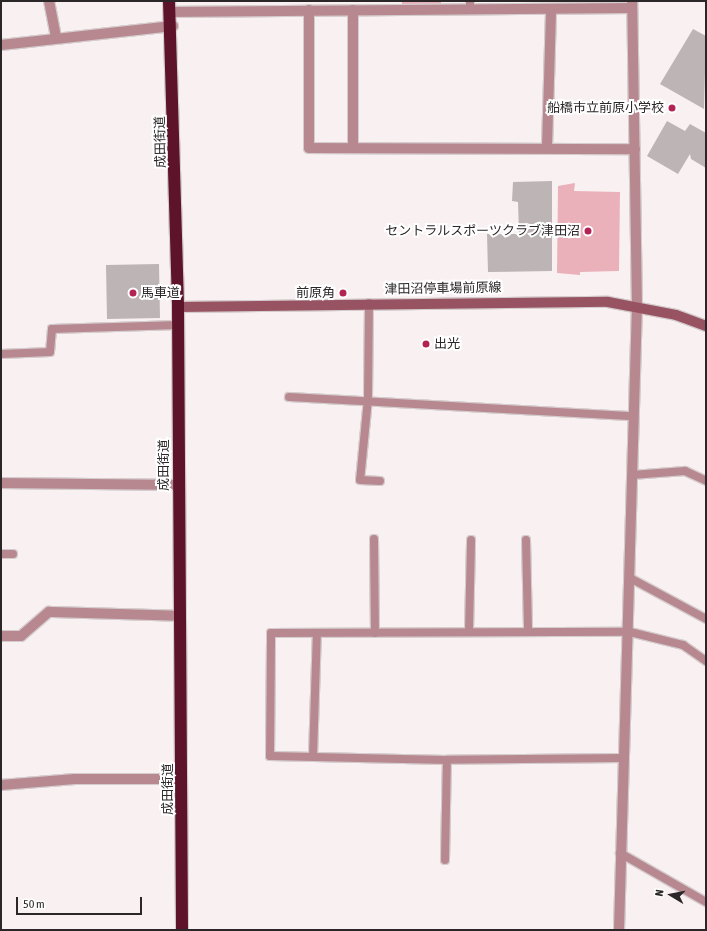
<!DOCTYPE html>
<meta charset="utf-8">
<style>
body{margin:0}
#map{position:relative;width:707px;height:931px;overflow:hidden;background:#f9f0f1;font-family:"Asap Condensed","Noto Sans JP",sans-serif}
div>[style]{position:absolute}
.green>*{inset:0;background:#eab1ba}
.building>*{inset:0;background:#bcb4b5}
.roads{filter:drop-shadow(1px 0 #d4cccd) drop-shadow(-1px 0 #d4cccd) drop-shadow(0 1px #d4cccd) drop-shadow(0 -1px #d4cccd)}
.lane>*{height:8px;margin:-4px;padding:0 4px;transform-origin:4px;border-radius:4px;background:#b88890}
.street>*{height:10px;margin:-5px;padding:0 5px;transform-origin:5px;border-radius:5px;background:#b88890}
.secondary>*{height:10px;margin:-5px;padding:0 5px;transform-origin:5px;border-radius:5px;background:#975361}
.highway>*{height:12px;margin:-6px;padding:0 6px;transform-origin:6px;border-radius:6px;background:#5d132a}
.dots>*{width:11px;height:11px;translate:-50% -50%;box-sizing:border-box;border:2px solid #fff;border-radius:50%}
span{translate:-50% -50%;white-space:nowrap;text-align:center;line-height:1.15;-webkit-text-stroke:4px #fff;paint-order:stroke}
.poi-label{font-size:13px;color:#2b2728}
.right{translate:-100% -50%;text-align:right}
.left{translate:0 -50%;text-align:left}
.street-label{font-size:13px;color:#2b2728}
.frame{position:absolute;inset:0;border:2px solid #2b2728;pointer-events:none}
.north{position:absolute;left:651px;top:875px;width:40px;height:40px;-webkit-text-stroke:3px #fff;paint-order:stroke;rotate:280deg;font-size:11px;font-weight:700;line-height:16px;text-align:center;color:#2b2728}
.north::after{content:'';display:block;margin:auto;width:14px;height:18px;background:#2b2728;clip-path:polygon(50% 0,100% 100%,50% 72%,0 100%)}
.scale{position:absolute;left:16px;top:897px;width:126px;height:18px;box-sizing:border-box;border:2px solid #2b2728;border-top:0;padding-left:5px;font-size:12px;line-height:14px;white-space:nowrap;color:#2b2728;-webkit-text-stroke:3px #fff;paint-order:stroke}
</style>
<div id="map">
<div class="green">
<div style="clip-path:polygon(402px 1px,441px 1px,441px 5px,402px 6px)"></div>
<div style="clip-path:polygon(575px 183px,574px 191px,620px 192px,619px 271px,580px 272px,580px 275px,557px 273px,558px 186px)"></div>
</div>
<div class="building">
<div style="clip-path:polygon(693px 29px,706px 36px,704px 109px,660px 84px)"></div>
<div style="clip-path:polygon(667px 121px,685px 131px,690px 124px,706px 133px,706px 168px,691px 159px,690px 154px,678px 174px,647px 156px)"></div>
<div style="clip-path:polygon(552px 181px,552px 271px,488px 272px,487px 234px,519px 234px,518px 202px,512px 201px,513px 182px)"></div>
<div style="clip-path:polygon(159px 264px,160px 318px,107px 319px,106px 265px)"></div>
</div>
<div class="roads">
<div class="lane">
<div style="left:470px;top:9px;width:8px;rotate:-90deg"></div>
<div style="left:369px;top:303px;width:96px;rotate:90.6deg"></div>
<div style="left:368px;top:399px;width:81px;rotate:95.6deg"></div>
<div style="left:360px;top:480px;width:20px;rotate:3deg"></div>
<div style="left:1px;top:354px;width:49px;rotate:-2.3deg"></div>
<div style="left:50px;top:352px;width:23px;rotate:-85deg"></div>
<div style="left:52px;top:329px;width:126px;rotate:-1.8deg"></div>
<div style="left:289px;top:397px;width:345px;rotate:3.2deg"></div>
<div style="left:632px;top:475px;width:53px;rotate:-4.3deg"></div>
<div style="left:685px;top:471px;width:23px;rotate:25deg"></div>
<div style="left:374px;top:539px;width:94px;rotate:89.4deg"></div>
<div style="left:526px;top:540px;width:91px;rotate:88.7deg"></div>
<div style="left:1px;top:554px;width:12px"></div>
<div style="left:630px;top:578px;width:86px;rotate:28.3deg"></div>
<div style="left:469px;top:631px;width:91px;rotate:-88.7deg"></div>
<div style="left:313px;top:757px;width:124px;rotate:-88.2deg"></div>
<div style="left:624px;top:758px;width:177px;rotate:179.4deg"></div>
<div style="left:447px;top:760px;width:177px;rotate:-178.7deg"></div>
<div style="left:270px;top:756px;width:123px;rotate:-89.5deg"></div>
<div style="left:271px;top:633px;width:359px;rotate:-0.2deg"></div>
<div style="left:630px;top:632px;width:55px;rotate:13.8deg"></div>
<div style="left:683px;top:645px;width:28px;rotate:35deg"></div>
<div style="left:620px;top:853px;width:99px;rotate:29.7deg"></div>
<div style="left:445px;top:860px;width:100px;rotate:-88.9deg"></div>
</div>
<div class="street">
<div style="left:49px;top:1px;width:38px;rotate:79deg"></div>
<div style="left:309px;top:10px;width:138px;rotate:90deg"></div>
<div style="left:309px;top:148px;width:326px;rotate:0.2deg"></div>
<div style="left:353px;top:10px;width:138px;rotate:90deg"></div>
<div style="left:171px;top:12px;width:460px;rotate:-0.5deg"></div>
<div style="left:1px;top:45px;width:173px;rotate:-6.3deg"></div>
<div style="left:547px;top:147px;width:138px;rotate:-88.3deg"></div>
<div style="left:1px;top:483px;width:177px;rotate:0.6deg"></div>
<div style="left:1px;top:636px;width:20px"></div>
<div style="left:21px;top:636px;width:37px;rotate:-41deg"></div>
<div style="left:49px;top:612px;width:132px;rotate:1.7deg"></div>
<div style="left:1px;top:785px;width:74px;rotate:-4.6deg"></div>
<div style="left:75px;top:779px;width:107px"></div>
<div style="left:619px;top:930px;width:623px;rotate:-88.35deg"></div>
<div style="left:637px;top:307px;width:306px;rotate:-90.9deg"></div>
</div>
<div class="secondary">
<div style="left:178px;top:307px;width:430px;rotate:-0.7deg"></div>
<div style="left:608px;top:302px;width:69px;rotate:10.8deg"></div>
<div style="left:676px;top:315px;width:32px;rotate:20deg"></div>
</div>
<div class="highway">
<div style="left:169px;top:1px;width:306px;rotate:88.3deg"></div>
<div style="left:178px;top:307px;width:623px;rotate:89.63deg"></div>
</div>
</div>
<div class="dots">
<div style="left:672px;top:108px;background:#b32353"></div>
<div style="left:588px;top:231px;background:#b32353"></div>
<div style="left:133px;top:293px;background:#b32353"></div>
<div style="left:343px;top:293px;background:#b32353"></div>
<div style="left:426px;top:344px;background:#b32353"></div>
</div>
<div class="poi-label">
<span class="right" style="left:664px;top:108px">船橋市立前原小学校</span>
<span class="right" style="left:580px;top:231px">セントラルスポーツクラブ津田沼</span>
<span class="left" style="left:141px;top:293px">馬車道</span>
<span class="right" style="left:335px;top:293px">前原角</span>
<span class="left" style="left:434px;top:344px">出光</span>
</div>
<div class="street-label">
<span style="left:161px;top:142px;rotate:-91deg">成田街道</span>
<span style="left:443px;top:289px;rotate:-1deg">津田沼停車場前原線</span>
<span style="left:164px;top:465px;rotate:-90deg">成田街道</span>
<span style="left:168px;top:789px;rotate:-90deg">成田街道</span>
</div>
<div class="frame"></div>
<div class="north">N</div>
<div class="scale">50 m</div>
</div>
